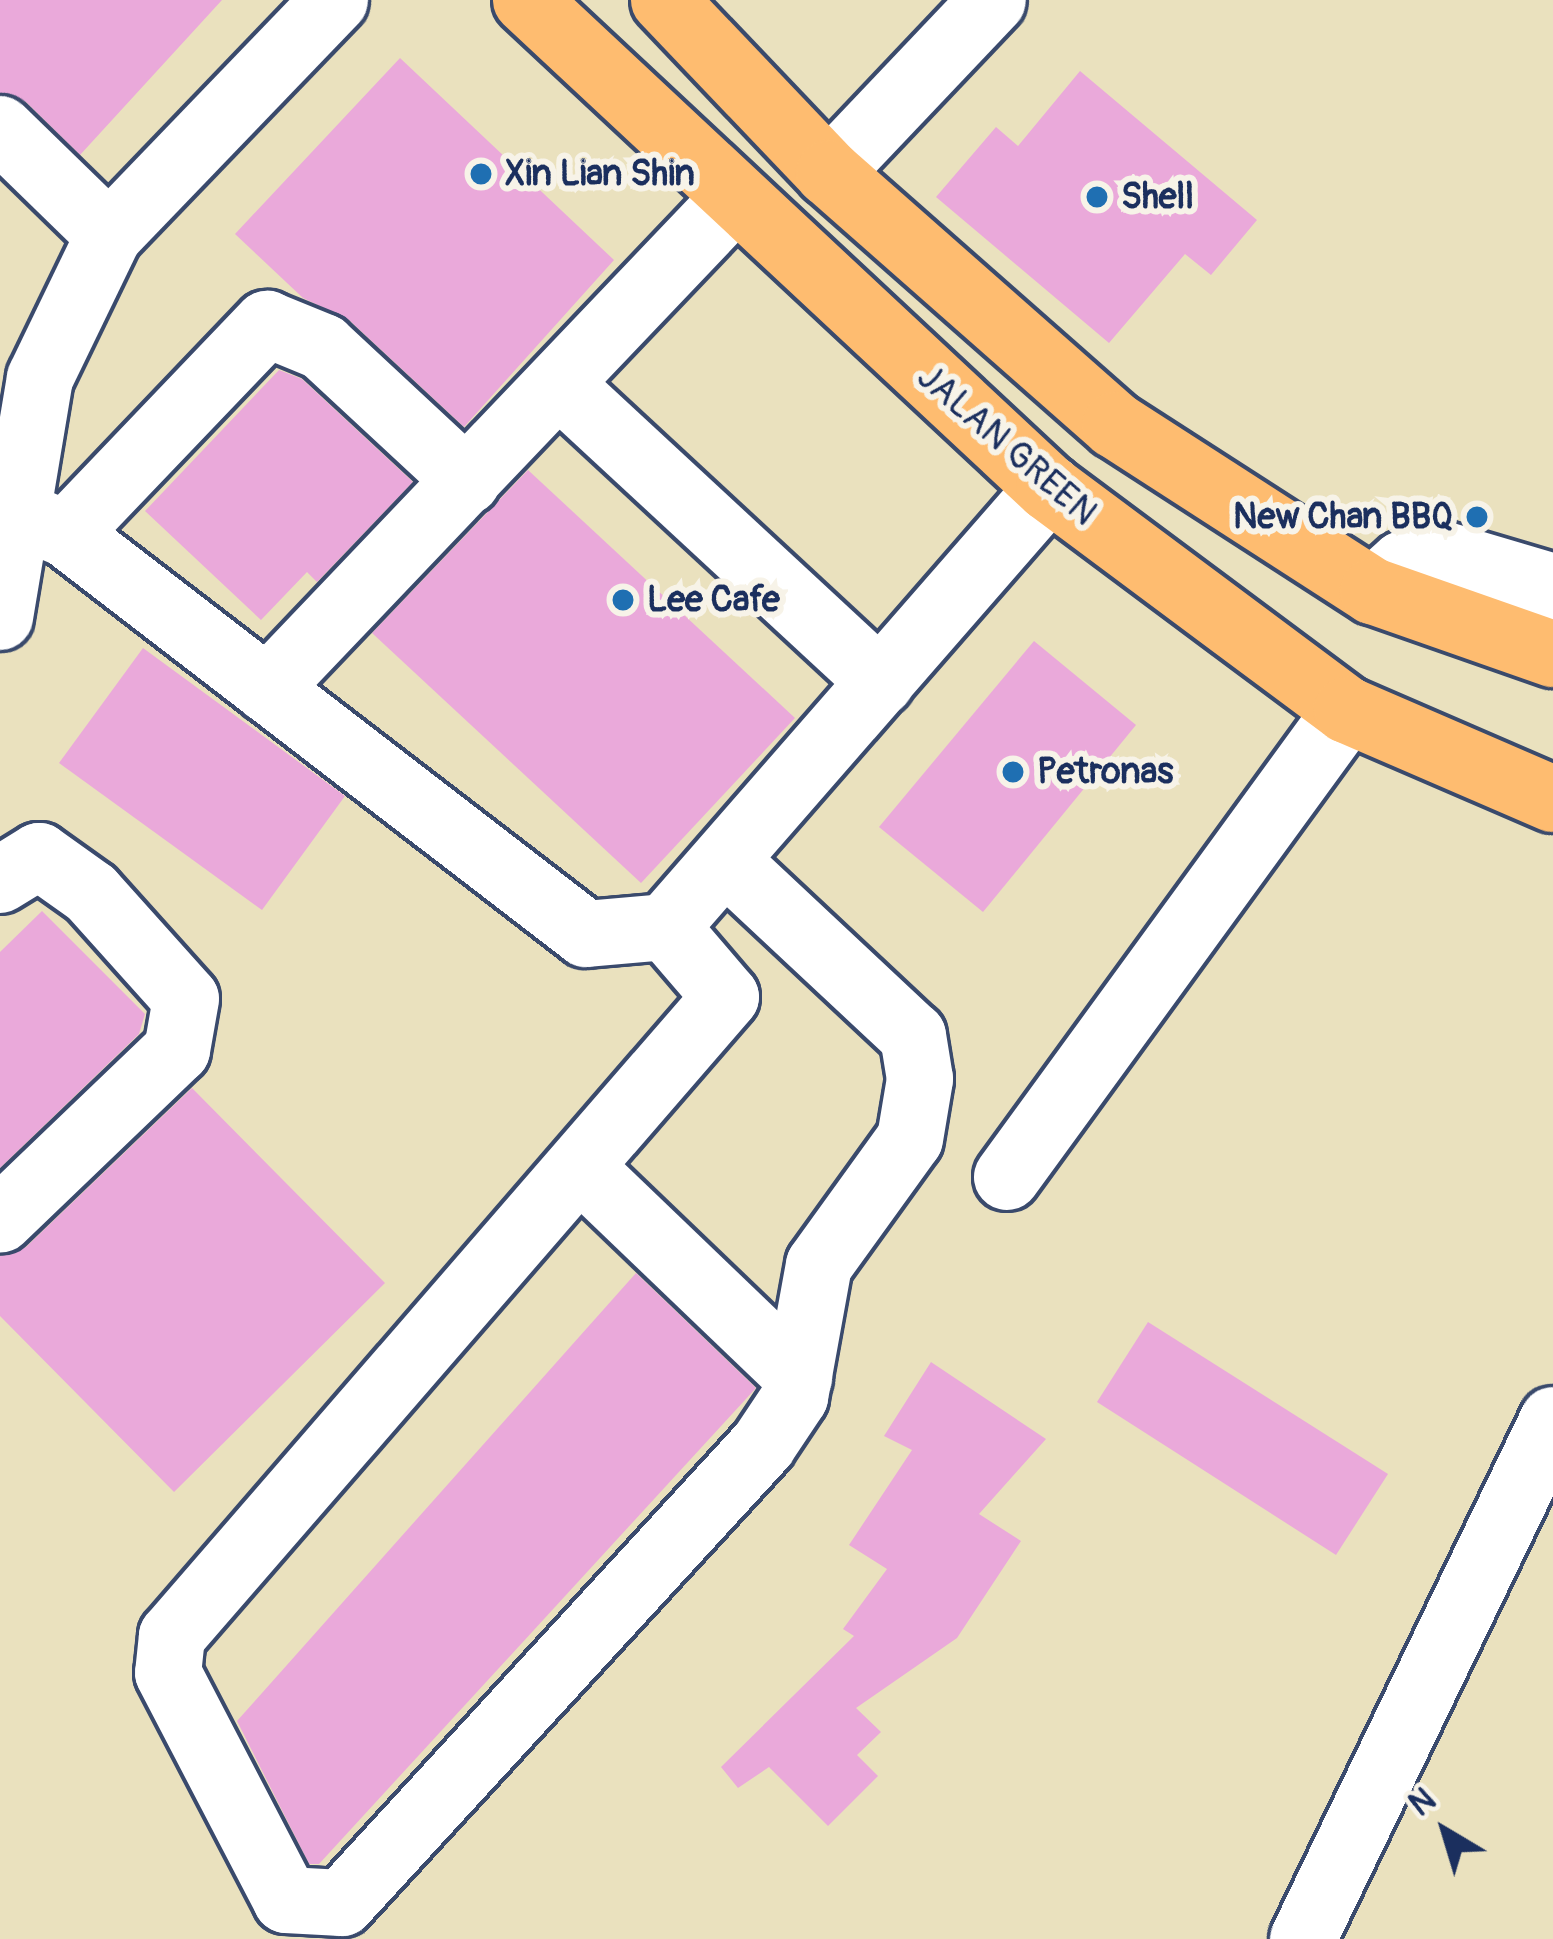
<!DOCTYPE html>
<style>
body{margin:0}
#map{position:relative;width:1553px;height:1939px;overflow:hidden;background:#eae1be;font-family:Pangolin,sans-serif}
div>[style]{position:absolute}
.building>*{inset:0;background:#eaa9da}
.roads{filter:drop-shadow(3px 0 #3a4a6c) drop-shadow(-3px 0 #3a4a6c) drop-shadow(0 3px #3a4a6c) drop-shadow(0 -3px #3a4a6c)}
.minor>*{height:66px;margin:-33px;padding:0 33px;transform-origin:33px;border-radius:33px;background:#fff}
.major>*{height:66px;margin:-33px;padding:0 33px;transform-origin:33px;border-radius:33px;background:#febc70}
.dots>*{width:33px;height:33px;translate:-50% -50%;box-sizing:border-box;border:6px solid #f7f3e8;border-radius:50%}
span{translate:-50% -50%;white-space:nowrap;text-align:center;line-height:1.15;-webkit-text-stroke:12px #f7f3e8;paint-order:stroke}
.poi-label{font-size:36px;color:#1b2f5e;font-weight:700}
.left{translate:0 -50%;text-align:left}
.right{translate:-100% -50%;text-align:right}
.street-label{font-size:36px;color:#1b2f5e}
.north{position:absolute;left:1385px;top:1771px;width:120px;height:120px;-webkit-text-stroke:9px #f7f3e8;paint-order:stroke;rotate:322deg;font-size:33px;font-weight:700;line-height:48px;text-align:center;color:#1b2f5e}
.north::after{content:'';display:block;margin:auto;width:42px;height:54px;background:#1b2f5e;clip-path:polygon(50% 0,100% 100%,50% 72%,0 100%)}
</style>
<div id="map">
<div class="building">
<div style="clip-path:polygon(0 0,222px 0,80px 155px,26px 102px,0 93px)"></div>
<div style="clip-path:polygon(400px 58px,614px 260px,464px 427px,349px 320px,303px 298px,235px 234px)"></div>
<div style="clip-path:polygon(1080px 71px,1257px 220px,1211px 275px,1185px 254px,1109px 343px,936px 197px,996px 127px,1018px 146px)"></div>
<div style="clip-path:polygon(279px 370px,302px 379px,413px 482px,317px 582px,307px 572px,261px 620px,145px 511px)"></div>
<div style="clip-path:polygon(528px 470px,795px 718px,641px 883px,372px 633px)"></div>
<div style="clip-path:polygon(1034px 641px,1136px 725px,983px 912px,879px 827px)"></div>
<div style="clip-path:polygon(143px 648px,345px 796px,262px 910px,59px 763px)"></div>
<div style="clip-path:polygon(42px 911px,145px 1014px,139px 1034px,0 1168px,0 952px)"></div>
<div style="clip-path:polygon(192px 1088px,385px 1283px,174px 1492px,0 1316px,0 1256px,26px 1247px)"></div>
<div style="clip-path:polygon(636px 1273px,756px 1388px,319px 1864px,309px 1864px,237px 1721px)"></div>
<div style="clip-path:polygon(1148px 1322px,1388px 1474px,1336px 1555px,1097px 1402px)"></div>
<div style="clip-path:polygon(931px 1362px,1046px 1439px,979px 1514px,1021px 1541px,957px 1638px,856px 1708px,881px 1732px,857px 1755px,878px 1776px,828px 1826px,769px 1767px,738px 1788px,721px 1767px,854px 1636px,843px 1629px,887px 1569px,849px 1545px,912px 1450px,884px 1436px)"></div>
</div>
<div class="roads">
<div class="minor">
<div style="left:0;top:129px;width:152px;rotate:44.2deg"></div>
<div style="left:829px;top:173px;width:238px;rotate:-46.5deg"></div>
<div style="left:561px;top:386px;width:436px;rotate:42.8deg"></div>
<div style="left:23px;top:516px;width:47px;rotate:22.7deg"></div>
<div style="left:66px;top:534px;width:656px;rotate:37.57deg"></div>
<div style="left:586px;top:934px;width:80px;rotate:-5deg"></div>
<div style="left:666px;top:927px;width:583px;rotate:-48.9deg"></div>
<div style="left:66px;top:534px;width:291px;rotate:-46.3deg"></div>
<div style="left:267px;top:324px;width:61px;rotate:22.3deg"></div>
<div style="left:323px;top:347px;width:197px;rotate:42.9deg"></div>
<div style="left:1373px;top:591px;width:40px;rotate:-42deg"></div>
<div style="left:1403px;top:564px;width:38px;rotate:-17deg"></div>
<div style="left:1439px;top:553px;width:119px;rotate:16.6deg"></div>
<div style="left:0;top:617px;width:242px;rotate:-80.5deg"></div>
<div style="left:40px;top:378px;width:159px;rotate:-64.2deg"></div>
<div style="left:109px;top:235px;width:326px;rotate:-46.1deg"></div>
<div style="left:267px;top:689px;width:675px;rotate:-46.38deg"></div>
<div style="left:0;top:880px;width:46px;rotate:-31.6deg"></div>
<div style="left:39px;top:856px;width:64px;rotate:35.4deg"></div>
<div style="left:91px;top:893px;width:142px;rotate:48.1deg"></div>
<div style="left:186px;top:999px;width:52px;rotate:100deg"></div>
<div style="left:177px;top:1050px;width:245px;rotate:136.2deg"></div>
<div style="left:666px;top:927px;width:92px;rotate:49.4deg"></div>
<div style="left:726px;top:997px;width:846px;rotate:130.92deg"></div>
<div style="left:172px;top:1636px;width:37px;rotate:96deg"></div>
<div style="left:168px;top:1673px;width:256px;rotate:62.5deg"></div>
<div style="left:286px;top:1900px;width:56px;rotate:3.1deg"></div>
<div style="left:342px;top:1903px;width:622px;rotate:-47.41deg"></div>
<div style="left:763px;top:1445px;width:58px;rotate:-56.3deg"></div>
<div style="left:795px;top:1397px;width:134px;rotate:-79.7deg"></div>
<div style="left:819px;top:1265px;width:155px;rotate:-54.2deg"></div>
<div style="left:910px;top:1139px;width:61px;rotate:-80.5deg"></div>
<div style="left:920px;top:1079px;width:44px;rotate:-99.2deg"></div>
<div style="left:913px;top:1036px;width:256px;rotate:-136.9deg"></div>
<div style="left:582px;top:1169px;width:301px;rotate:43.8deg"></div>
<div style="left:1007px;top:1177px;width:578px;rotate:-53.94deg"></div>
<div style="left:1303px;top:1939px;width:576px;rotate:-64.28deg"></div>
</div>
<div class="major">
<div style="left:526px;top:0;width:715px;rotate:43.02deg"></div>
<div style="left:1049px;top:488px;width:372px;rotate:36.7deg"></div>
<div style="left:1347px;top:710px;width:224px;rotate:23.4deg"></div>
<div style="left:664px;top:0;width:239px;rotate:46.4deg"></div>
<div style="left:829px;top:173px;width:381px;rotate:41.4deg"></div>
<div style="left:1115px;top:425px;width:307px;rotate:32.8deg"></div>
<div style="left:1373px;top:591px;width:191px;rotate:19.3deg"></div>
</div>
</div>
<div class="dots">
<div style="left:481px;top:174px;background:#1f6fb2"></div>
<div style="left:1097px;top:197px;background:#1f6fb2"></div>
<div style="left:1477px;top:517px;background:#1f6fb2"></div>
<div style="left:623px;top:600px;background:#1f6fb2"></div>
<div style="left:1013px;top:772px;background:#1f6fb2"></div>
</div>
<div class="poi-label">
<span class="left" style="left:505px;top:174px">Xin Lian Shin</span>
<span class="left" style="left:1121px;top:197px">Shell</span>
<span class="right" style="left:1453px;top:517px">New Chan BBQ</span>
<span class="left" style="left:647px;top:600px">Lee Cafe</span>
<span class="left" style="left:1037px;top:772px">Petronas</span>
</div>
<div class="street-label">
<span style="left:1007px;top:445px;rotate:41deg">JALAN GREEN</span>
</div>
<div class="north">N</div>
</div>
